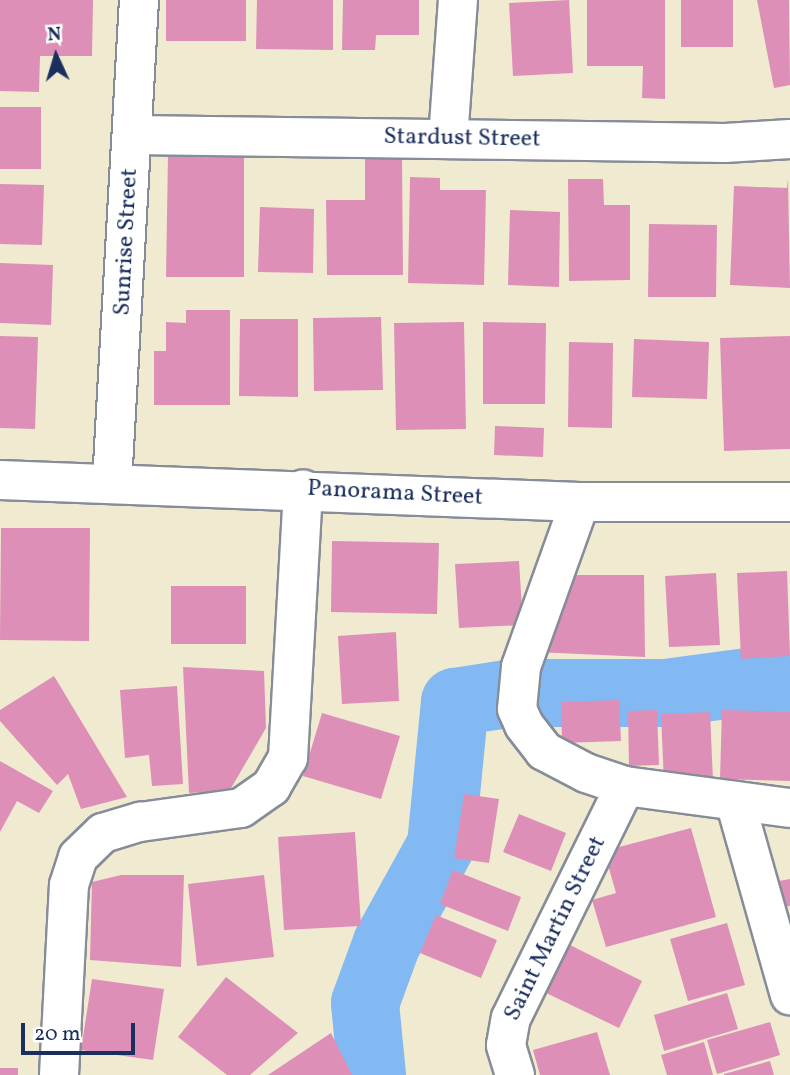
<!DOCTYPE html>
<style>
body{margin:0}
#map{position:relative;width:790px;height:1075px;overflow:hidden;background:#f0ead1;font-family:Vollkorn,serif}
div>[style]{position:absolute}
.river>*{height:68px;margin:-34px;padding:0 34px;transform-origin:34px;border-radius:34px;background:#82b9f2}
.building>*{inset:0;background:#de8fb7}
.roads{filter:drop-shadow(2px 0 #868c98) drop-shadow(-2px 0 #868c98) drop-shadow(0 2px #868c98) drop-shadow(0 -2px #868c98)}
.street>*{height:38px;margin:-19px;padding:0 19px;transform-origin:19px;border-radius:19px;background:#fff}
.secondary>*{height:38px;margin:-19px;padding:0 19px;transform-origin:19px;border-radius:19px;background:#fff}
span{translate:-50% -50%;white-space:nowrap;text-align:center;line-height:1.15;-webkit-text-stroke:5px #fff;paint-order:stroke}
.street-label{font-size:24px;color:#1b2f5e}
.north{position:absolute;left:21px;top:21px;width:70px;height:70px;-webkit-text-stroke:5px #fff;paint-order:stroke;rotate:356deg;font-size:19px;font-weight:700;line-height:28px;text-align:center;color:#1b2f5e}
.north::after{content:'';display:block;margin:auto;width:24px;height:32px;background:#1b2f5e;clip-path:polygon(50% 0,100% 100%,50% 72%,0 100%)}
.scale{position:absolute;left:21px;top:1023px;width:114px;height:32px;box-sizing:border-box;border:4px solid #1b2f5e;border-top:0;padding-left:9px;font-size:21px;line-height:24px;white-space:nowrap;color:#1b2f5e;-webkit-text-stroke:5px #fff;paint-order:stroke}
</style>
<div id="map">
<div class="river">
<div style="left:372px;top:1075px;width:72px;rotate:-95.6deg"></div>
<div style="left:365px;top:1003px;width:64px;rotate:-69.9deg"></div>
<div style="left:387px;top:943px;width:112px;rotate:-61.1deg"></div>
<div style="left:441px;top:845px;width:144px;rotate:-84.4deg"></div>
<div style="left:455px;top:702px;width:59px;rotate:-8.8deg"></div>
<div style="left:513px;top:693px;width:153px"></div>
<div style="left:666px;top:693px;width:90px;rotate:-7.7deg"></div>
<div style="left:755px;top:681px;width:37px;rotate:17deg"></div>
</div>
<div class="building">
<div style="clip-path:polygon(0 0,93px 0,92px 56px,40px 56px,39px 92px,0 91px)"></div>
<div style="clip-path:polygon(166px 0,246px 0,246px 41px,166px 41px)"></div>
<div style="clip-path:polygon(257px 0,333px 0,333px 50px,256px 49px)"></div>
<div style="clip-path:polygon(343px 0,419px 0,419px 35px,376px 35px,375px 50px,342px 50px)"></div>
<div style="clip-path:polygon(569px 0,573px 73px,513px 76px,509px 3px)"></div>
<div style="clip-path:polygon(587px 0,665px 0,665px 99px,642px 98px,643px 66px,587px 66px)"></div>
<div style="clip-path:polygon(681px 0,733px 0,733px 47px,681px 47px)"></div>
<div style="clip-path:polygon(757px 0,789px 0,790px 85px,774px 88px)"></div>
<div style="clip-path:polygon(0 107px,41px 107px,41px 169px,0 169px)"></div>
<div style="clip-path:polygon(168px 155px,244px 155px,244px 277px,166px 277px)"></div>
<div style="clip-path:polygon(365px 156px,402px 156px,403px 275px,327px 275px,326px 200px,365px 200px)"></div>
<div style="clip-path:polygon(410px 177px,440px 178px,440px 190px,486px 190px,484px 285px,408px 283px)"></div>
<div style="clip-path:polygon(568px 179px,603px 179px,604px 205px,630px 205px,630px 280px,569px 281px)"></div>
<div style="clip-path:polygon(788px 179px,790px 288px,730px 285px,734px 186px,787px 188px)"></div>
<div style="clip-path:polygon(0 184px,44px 185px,42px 245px,0 244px)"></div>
<div style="clip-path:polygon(260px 207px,314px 209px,313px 273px,258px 272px)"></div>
<div style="clip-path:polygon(510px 210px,560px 212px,559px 287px,508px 285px)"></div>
<div style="clip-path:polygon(649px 224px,717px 225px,716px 297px,648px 297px)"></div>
<div style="clip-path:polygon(0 263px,53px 265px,51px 325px,0 323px)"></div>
<div style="clip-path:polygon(186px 310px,230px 310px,230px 405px,154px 405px,154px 351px,166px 351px,166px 322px,186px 323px)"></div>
<div style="clip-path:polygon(381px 317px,383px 390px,314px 391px,313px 318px)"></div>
<div style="clip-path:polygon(240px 319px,298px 319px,298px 397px,239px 396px)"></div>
<div style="clip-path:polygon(464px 322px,466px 429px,396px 430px,394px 323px)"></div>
<div style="clip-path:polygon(483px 322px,546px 323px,545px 404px,483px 404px)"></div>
<div style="clip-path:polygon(0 336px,38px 337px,35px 429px,0 428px)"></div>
<div style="clip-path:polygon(790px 336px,790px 449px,724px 451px,720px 338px)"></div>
<div style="clip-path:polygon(634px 339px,709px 342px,707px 399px,632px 397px)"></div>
<div style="clip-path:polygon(569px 342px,613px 343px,612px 428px,568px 427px)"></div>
<div style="clip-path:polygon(495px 426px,544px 428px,543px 457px,494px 455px)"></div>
<div style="clip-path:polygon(1px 528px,90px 528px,89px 641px,0 640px)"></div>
<div style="clip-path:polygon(332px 541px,439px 543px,437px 614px,331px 612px)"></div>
<div style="clip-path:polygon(519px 561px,523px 625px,459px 628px,455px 564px)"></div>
<div style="clip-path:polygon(787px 571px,790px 656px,741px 659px,737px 573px)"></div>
<div style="clip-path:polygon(716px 573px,720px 645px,669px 647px,665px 576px)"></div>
<div style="clip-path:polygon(566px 575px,644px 575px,645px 657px,536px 652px)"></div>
<div style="clip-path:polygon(171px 586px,246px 586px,246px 644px,171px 644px)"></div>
<div style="clip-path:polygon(396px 632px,399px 701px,342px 704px,338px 636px)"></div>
<div style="clip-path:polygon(183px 667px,264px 671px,266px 728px,230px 790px,189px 793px)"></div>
<div style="clip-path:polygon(54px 676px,127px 797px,81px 809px,68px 774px,57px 785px,0 721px,0 710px)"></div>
<div style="clip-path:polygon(177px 686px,183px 784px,152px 786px,149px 755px,125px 758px,120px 690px)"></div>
<div style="clip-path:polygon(619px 700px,621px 741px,562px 743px,561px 702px)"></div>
<div style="clip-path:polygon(657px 710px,659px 765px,629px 766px,628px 711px)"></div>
<div style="clip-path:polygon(722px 710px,790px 712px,790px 781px,720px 779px)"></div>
<div style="clip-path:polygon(710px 712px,713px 781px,664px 783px,661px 714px)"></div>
<div style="clip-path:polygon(322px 713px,400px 736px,381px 799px,303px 776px)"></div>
<div style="clip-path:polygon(0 761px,53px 791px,39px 813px,17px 801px,0 832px)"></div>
<div style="clip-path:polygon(464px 794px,499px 799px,489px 863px,454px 858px)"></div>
<div style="clip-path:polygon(519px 814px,566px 833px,551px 871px,503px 852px)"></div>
<div style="clip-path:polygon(691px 828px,716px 917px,606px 947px,592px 900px,616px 893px,604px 851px)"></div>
<div style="clip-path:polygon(355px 832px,361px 926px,284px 930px,278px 837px)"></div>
<div style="clip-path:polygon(453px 870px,521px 897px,508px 931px,440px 904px)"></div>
<div style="clip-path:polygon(121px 875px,184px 875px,181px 967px,90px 960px,92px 882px)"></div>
<div style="clip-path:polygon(264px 875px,274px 957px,197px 966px,188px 884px)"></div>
<div style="clip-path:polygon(790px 879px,790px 906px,784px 907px,779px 881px)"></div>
<div style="clip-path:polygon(436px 915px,497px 940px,481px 978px,420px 953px)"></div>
<div style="clip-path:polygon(727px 923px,745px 985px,688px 1001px,670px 939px)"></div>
<div style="clip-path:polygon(566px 943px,642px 981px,619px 1028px,542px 991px)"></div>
<div style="clip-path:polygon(226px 977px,298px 1033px,250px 1075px,227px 1075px,178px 1037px)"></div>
<div style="clip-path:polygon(92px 979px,164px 989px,153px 1060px,81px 1050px)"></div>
<div style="clip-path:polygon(727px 993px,738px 1029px,664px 1051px,654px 1015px)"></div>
<div style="clip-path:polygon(770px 1022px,780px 1055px,717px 1074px,707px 1040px)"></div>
<div style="clip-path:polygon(597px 1032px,610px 1075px,540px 1075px,533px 1050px)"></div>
<div style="clip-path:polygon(331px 1033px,352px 1075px,268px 1075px)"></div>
<div style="clip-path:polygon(704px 1042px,713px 1075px,667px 1075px,661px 1055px)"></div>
<div style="clip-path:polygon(770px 1061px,774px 1075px,724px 1075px,724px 1074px)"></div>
<div style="clip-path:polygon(0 1068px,18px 1068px,18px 1075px,0 1075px)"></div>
</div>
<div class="roads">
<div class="street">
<div style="left:133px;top:135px;width:592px;rotate:0.77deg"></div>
<div style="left:725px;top:143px;width:65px;rotate:-3.5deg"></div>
<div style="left:448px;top:139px;width:139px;rotate:-85.9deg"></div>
<div style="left:112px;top:483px;width:484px;rotate:-86.8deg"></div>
<div style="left:580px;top:502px;width:175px;rotate:109.7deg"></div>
<div style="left:521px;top:667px;width:42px;rotate:95.4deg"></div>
<div style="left:517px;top:709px;width:17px;rotate:66deg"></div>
<div style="left:524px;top:725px;width:33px;rotate:52deg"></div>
<div style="left:544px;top:751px;width:47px;rotate:27.6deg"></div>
<div style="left:586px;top:773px;width:41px;rotate:18.4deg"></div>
<div style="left:625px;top:786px;width:166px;rotate:7.6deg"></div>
<div style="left:735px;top:801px;width:202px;rotate:74.2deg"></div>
<div style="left:59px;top:1075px;width:190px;rotate:-87deg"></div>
<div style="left:69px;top:885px;width:29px;rotate:-72deg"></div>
<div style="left:78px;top:857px;width:35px;rotate:-44deg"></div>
<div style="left:103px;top:833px;width:39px;rotate:-17deg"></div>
<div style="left:140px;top:822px;width:102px;rotate:-7.9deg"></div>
<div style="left:241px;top:808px;width:37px;rotate:-35deg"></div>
<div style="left:271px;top:787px;width:34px;rotate:-60deg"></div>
<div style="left:288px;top:758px;width:269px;rotate:-86.8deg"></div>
<div style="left:515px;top:1075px;width:31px;rotate:-107deg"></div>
<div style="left:506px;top:1045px;width:27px;rotate:-80deg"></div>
<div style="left:511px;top:1018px;width:258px;rotate:-63.8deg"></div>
</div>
<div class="secondary">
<div style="left:0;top:480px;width:580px;rotate:2.17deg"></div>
<div style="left:580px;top:502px;width:210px"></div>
</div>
</div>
<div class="street-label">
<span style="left:462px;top:139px;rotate:1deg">Stardust Street</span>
<span style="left:127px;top:242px;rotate:-87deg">Sunrise Street</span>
<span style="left:395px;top:494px;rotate:3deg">Panorama Street</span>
<span style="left:556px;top:929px;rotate:-64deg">Saint Martin Street</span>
</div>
<div class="north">N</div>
<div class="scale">20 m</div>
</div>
